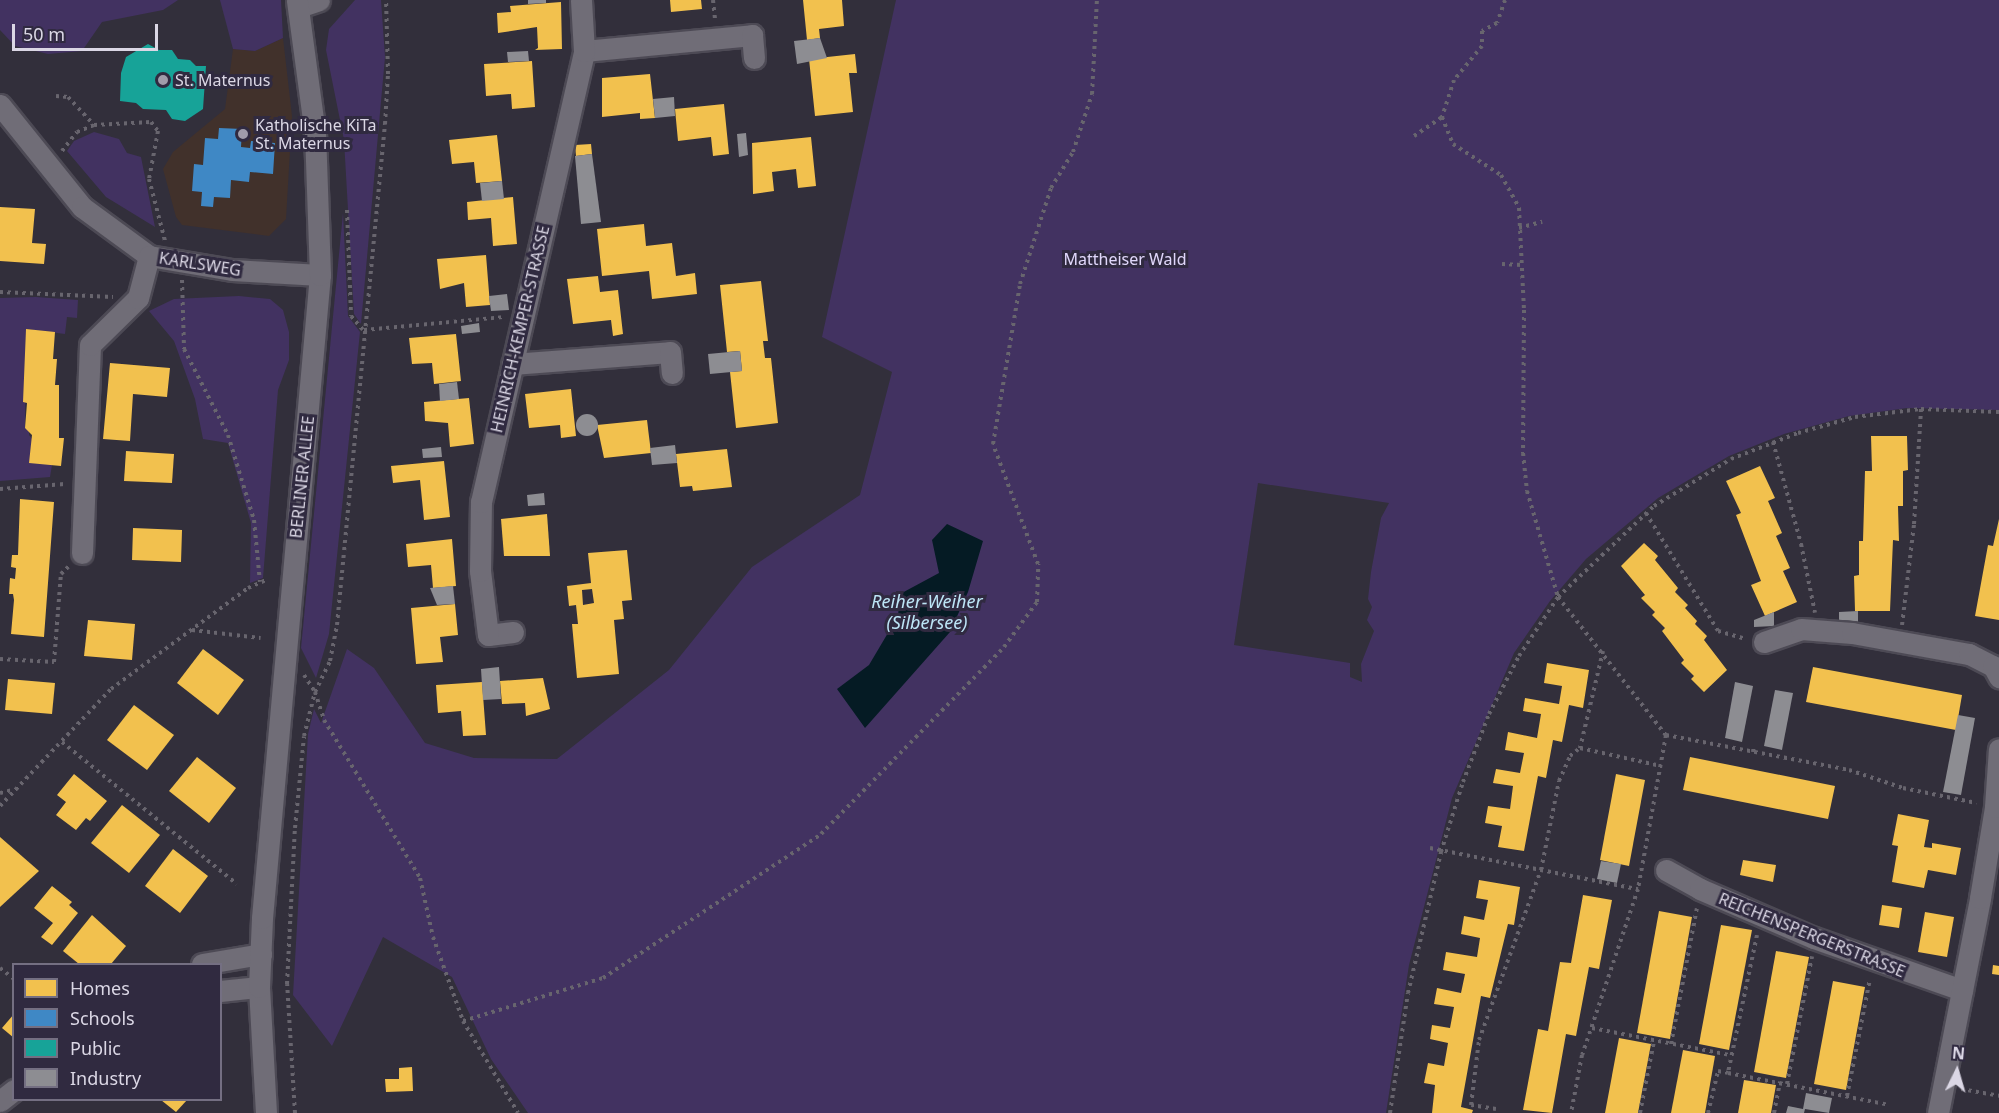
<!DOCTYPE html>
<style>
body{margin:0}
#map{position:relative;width:1999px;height:1113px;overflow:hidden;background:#322f3b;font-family:"Noto Sans",sans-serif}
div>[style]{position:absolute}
.education>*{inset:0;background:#41312b}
.green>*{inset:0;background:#423261}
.water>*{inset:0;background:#051b24}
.homes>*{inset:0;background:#f2c14e}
.schools>*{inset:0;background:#3f88c5}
.public>*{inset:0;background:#17a398}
.industry>*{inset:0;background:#8d8d92}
.round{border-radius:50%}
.path>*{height:4px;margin-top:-2px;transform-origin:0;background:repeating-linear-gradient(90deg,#68656e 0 3px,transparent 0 7.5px)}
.roads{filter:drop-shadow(2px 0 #4d4a55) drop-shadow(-2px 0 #4d4a55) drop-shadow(0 2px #4d4a55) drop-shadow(0 -2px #4d4a55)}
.minor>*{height:21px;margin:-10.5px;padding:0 10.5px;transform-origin:10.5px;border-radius:10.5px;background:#706d77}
.dots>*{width:16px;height:16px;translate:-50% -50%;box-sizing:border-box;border:3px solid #302a40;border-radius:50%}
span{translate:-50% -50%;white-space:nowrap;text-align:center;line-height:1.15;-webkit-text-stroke:6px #302a40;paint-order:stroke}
.poi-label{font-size:16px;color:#dbd7e5}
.left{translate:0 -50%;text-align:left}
.park-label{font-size:16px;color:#e0d7fa}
.street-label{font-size:16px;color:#dbd7e5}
.water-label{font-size:18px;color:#bde5f6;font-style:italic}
.legend{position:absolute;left:12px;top:963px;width:210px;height:138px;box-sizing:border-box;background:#302a40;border:2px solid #746f82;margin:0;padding:8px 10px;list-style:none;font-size:18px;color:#dbd7e5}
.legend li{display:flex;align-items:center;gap:12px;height:30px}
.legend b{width:30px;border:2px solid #746f82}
.north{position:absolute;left:1927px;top:1041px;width:60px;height:60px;-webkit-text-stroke:4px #302a40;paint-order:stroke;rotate:5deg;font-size:16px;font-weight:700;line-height:24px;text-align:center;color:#dbd7e5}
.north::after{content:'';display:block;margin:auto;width:21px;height:27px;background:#dbd7e5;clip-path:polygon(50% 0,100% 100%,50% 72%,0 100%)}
.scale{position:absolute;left:12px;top:24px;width:146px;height:27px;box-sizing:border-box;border:3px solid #dbd7e5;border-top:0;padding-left:8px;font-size:18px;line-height:21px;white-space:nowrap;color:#dbd7e5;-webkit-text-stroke:4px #302a40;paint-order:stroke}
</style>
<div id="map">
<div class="education">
<div style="clip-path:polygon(283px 38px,292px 116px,286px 219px,269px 236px,182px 225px,176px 217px,163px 169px,173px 152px,225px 109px,233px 49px,255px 51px)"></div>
</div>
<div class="green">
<div style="clip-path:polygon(0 0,178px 0,163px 10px,102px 22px,82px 51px,48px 54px,15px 46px,0 30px)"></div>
<div style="clip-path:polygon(220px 0,281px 0,283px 38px,255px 51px,233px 49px)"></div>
<div style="clip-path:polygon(355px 0,381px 0,385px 57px,361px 324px,354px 314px,344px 140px,326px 50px,329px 29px)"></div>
<div style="clip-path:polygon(evenodd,896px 0,1999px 0,1999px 410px,1907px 408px,1849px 416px,1784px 434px,1729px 456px,1658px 498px,1586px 559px,1550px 601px,1514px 653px,1452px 798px,1409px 965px,1386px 1113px,528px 1113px,491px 1059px,452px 977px,383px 937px,332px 1046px,293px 995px,308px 734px,314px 709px,321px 723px,347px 649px,374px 668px,425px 743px,474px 758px,557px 759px,669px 670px,752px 567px,860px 495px,892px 372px,822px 337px,896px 0,1258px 483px,1389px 503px,1381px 518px,1371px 572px,1368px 599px,1372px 607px,1367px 620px,1374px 631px,1361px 664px,1362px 682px,1350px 677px,1350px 663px,1234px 645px,1258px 483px)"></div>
<div style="clip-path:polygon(94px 132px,119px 139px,127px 153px,141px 157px,155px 227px,106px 197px,67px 151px,74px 141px)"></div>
<div style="clip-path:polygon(343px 213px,348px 316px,360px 332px,329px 634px,316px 678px,301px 648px)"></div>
<div style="clip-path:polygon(239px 296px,270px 299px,283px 310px,289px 332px,289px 360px,278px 390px,263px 578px,250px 583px,251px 523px,228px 443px,203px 439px,195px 399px,174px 341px,149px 311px,174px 299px)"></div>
<div style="clip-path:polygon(36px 297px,78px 300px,77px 318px,67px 317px,65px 334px,26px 329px,25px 428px,29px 429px,29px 435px,52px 465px,50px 477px,0 481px,0 298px)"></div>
</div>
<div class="water">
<div style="clip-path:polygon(947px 524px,983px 541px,968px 592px,950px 632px,865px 728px,837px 689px,869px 665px,898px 616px,900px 594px,939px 573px,932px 540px)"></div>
</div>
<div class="homes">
<div style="clip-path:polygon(670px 0,701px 0,702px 9px,671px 12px)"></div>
<div style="clip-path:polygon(803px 0,842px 0,844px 26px,819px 29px,820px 38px,807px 40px)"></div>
<div style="clip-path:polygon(561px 2px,562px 49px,535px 50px,538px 48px,537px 27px,498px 33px,497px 13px,511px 12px,510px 6px)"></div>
<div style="clip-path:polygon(855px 54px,857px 73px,849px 73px,853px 112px,815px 116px,809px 59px)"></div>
<div style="clip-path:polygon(532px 61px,535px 107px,512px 109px,511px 94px,486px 96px,484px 64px)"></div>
<div style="clip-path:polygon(650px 74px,655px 118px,640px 119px,640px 113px,602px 117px,602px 78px)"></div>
<div style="clip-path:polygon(724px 104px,729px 154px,713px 156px,711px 137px,678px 141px,675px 109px)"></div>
<div style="clip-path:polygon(497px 135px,502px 181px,476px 183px,474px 162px,452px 164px,449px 140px)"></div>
<div style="clip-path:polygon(811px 137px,816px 186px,798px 188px,796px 169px,772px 172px,774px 191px,753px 194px,752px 143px)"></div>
<div style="clip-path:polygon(591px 144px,592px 154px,576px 156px,575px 145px)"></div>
<div style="clip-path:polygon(513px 197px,517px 244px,493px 246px,491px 218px,468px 220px,467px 202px)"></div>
<div style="clip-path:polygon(0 207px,35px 209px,32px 243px,46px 244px,44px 264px,0 261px)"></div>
<div style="clip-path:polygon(644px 224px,646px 246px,672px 243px,676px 276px,695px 273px,697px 294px,652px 299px,649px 271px,602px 276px,597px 229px)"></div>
<div style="clip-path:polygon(486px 255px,490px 305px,466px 307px,464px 283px,440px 289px,437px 259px)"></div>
<div style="clip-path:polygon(598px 276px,600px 292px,618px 290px,623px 334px,613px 336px,611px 320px,573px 324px,567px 279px)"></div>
<div style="clip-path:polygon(761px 281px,768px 341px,763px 341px,765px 358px,771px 358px,778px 423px,736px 428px,730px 372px,742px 371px,740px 351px,727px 352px,720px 285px)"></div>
<div style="clip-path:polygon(26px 329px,55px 332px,53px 359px,57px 359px,55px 385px,59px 385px,59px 438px,64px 438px,61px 466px,29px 463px,32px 435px,25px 428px,27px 403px,23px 402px)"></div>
<div style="clip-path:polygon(456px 334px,461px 381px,434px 384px,432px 363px,412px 364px,409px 338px)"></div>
<div style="clip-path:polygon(110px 363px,170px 368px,167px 397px,133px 394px,130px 441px,103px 439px)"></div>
<div style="clip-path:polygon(571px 389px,576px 436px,561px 438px,560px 425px,529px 428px,525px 394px)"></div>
<div style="clip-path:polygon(469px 398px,474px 444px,450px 447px,448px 423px,425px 421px,424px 402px)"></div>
<div style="clip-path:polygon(647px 420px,651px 453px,604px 458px,597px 425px)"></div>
<div style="clip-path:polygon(1871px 436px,1907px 436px,1908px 470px,1903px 471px,1903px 506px,1898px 506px,1899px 541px,1893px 540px,1890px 611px,1855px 611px,1854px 576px,1859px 575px,1859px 541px,1863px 541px,1865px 471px,1872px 471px)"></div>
<div style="clip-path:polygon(727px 449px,732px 487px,693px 491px,692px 486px,680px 487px,676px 454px)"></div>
<div style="clip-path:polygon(126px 451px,174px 454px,172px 483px,124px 481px)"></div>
<div style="clip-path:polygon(444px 461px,450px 517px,424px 520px,420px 480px,393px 483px,391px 466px)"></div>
<div style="clip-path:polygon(1760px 466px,1775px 498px,1768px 501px,1782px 533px,1776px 536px,1790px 568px,1783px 571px,1797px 602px,1765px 616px,1751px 585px,1761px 581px,1736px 515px,1741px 513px,1726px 481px)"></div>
<div style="clip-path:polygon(20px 499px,54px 502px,44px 637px,11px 634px,14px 600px,13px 594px,9px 594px,10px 578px,15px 579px,16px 568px,11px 567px,12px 555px,18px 555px)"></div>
<div style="clip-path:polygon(547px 514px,550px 556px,504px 556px,501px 519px)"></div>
<div style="clip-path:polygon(1999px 519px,1999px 620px,1975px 616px,1988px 545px,1993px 546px)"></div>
<div style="clip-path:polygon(133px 528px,182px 530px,181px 562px,132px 560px)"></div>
<div style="clip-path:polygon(452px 539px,456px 586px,433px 588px,431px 565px,408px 567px,406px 544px)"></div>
<div style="clip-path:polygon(1644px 543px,1658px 556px,1655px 560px,1678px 588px,1675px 592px,1688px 605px,1685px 608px,1697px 621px,1695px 624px,1707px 636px,1704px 640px,1727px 670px,1704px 692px,1691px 679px,1694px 676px,1681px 663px,1684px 660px,1662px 631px,1665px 628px,1652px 615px,1655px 612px,1641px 598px,1645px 595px,1621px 566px)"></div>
<div style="clip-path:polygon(evenodd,627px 550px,632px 600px,622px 601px,624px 619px,614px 620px,619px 674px,577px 678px,572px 624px,578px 624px,576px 605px,569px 606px,567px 586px,591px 583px,588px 553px,627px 550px,592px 589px,594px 603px,583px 605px,582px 590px,592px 589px)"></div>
<div style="clip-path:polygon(455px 604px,458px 635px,440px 637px,443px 662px,416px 664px,411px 608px)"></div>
<div style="clip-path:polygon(88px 620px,135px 624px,132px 660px,84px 656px)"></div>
<div style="clip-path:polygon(203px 649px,244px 680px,218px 715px,177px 683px)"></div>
<div style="clip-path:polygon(1547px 663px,1589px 670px,1583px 708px,1569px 705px,1562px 742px,1553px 740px,1546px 778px,1538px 776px,1524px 851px,1498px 847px,1502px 826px,1485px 823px,1488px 806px,1510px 809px,1513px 786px,1493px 783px,1496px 769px,1520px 773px,1524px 753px,1505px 750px,1508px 732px,1537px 738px,1541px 714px,1523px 711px,1525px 698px,1559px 704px,1562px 686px,1544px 683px)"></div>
<div style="clip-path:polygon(1813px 667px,1962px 695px,1956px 730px,1806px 702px)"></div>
<div style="clip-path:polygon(543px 678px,550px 709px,526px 716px,525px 703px,502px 704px,500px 681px)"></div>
<div style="clip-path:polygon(8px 679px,55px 683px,52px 714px,5px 710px)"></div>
<div style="clip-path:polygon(482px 682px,486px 735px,463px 736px,461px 711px,438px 713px,436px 685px)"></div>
<div style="clip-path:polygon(134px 705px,174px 735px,147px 770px,107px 740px)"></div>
<div style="clip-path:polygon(197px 757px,236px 788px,209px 823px,169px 791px)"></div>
<div style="clip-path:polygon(1690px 757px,1835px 786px,1828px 819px,1683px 790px)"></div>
<div style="clip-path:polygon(74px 774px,107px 801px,90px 821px,86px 818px,76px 830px,56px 815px,66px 802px,57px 795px)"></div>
<div style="clip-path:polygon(1616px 774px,1645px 780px,1629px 866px,1600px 860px)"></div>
<div style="clip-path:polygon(122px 805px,160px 835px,129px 873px,91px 843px)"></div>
<div style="clip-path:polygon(1898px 814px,1929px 820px,1924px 847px,1932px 848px,1932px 843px,1961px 848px,1956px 875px,1928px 870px,1924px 888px,1892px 882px,1898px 846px,1892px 845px)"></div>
<div style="clip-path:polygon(0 837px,39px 871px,0 907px)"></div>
<div style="clip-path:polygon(173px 849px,208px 876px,180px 913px,145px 886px)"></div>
<div style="clip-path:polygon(1743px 860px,1776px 865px,1773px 882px,1740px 875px)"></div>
<div style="clip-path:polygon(1479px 880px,1520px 887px,1514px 925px,1508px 924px,1490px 998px,1481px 996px,1461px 1107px,1473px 1110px,1472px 1113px,1432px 1113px,1435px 1085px,1424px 1083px,1428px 1063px,1444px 1066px,1448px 1043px,1430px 1039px,1432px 1025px,1450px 1028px,1454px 1007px,1434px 1004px,1437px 988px,1461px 993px,1465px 974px,1443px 970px,1446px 952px,1477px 957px,1480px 938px,1461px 934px,1464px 916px,1484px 920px,1488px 900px,1476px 898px)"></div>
<div style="clip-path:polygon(52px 886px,72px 902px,69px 905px,78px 913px,52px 945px,41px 937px,53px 923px,34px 908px)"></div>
<div style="clip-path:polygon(1583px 895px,1612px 900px,1599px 969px,1589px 967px,1576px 1036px,1566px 1034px,1552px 1113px,1523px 1110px,1538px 1029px,1548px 1031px,1560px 962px,1571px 963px)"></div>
<div style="clip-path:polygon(1882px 905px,1902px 908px,1899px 928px,1879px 925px)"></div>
<div style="clip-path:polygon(1659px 911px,1692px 917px,1670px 1039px,1637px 1033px)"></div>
<div style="clip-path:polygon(1925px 912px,1954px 917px,1947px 957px,1918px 952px)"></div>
<div style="clip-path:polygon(92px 915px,126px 946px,111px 964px,79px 964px,63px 951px)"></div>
<div style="clip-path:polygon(1721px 925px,1752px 930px,1729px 1050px,1699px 1044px)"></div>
<div style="clip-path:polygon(1776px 951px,1809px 957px,1786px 1078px,1754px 1072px)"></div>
<div style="clip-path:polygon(1993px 965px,1999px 966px,1999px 975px,1992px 974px)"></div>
<div style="clip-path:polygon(1833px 981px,1865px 987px,1846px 1090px,1814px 1084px)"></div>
<div style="clip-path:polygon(14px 1014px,14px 1038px,2px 1028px)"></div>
<div style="clip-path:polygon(1619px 1038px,1651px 1044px,1638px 1113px,1605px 1113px)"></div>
<div style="clip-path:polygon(1683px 1050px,1715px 1056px,1705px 1113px,1671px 1113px)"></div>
<div style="clip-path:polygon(412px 1067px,413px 1091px,386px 1092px,385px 1079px,399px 1079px,399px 1068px)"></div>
<div style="clip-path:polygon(1744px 1080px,1776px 1085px,1771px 1113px,1738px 1113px)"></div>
<div style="clip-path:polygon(161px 1100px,187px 1100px,176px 1112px)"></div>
</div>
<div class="schools">
<div style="clip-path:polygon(219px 128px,242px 129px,241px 147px,250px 148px,251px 141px,275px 143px,273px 174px,250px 172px,249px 182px,231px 180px,230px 198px,214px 197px,213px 207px,201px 206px,202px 192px,192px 191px,194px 164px,203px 165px,205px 138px,218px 139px)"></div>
</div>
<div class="public">
<div style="clip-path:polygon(148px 44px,159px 50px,172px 50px,178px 59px,190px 60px,196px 66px,206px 66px,203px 109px,185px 121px,172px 119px,166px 110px,143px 109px,136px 103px,120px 101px,121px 73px,126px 57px)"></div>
</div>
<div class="industry">
<div style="clip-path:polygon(528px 0,546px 0,546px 3px,528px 4px)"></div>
<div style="clip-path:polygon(820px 38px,827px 58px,797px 64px,794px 41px)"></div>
<div style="clip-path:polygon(528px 51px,529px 61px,508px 62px,507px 52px)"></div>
<div style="clip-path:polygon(674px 97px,675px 116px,655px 118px,653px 99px)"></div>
<div style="clip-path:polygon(746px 133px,748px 155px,739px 157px,737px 134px)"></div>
<div style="clip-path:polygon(592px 154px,601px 222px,581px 224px,575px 156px)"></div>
<div style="clip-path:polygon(502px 181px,504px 199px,482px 201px,480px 183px)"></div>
<div style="clip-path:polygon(507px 294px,509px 310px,491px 311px,489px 296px)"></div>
<div style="clip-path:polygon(479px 323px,480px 332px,462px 334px,461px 326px)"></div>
<div style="clip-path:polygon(740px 351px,742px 371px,710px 374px,708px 354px)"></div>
<div style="clip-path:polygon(457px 382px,459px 399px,440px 401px,439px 384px)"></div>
<div class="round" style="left:576px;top:414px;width:22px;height:22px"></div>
<div style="clip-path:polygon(675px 445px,677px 463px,652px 465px,650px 448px)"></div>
<div style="clip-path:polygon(441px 447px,442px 457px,423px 458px,422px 449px)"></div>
<div style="clip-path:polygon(544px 493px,545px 505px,528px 506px,527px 495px)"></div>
<div style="clip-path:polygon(453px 586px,455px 604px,437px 605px,430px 588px)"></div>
<div style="clip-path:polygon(1858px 611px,1858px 622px,1839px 623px,1839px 612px)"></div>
<div style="clip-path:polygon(1774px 612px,1774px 626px,1754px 627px,1754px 620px)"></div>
<div style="clip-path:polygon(499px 667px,501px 699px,483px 700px,481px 669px)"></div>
<div style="clip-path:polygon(1735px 682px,1753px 686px,1742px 742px,1725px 738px)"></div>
<div style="clip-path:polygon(1775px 690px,1793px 693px,1782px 750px,1764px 746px)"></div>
<div style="clip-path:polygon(1958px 715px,1975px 718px,1961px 795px,1943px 792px)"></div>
<div style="clip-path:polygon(1601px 861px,1621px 864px,1617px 883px,1597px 879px)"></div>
<div style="clip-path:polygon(1806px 1093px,1832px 1098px,1829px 1113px,1805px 1109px,1804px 1113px,1786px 1113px,1788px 1106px,1803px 1109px)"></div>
</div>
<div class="path">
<div style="left:713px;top:0;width:20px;rotate:84deg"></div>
<div style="left:1505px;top:0;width:24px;rotate:109deg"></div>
<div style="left:1497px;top:23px;width:17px;rotate:152deg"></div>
<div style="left:1482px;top:31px;width:15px;rotate:90deg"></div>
<div style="left:1482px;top:46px;width:44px;rotate:129.5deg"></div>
<div style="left:1454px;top:80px;width:39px;rotate:108deg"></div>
<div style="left:1442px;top:117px;width:29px;rotate:68deg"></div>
<div style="left:1453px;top:144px;width:57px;rotate:32.9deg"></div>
<div style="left:1501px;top:175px;width:38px;rotate:61deg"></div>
<div style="left:1519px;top:208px;width:102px;rotate:87.2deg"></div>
<div style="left:1524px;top:310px;width:143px;rotate:90.4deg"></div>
<div style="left:1523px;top:453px;width:38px;rotate:84deg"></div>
<div style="left:1527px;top:491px;width:110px;rotate:73.7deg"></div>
<div style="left:1558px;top:597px;width:175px;rotate:52deg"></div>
<div style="left:1666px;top:735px;width:157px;rotate:100.3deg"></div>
<div style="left:1638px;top:889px;width:175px;rotate:108.6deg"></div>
<div style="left:1582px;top:1055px;width:59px;rotate:100.7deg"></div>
<div style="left:56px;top:96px;width:12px;rotate:5deg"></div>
<div style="left:68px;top:97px;width:38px;rotate:47deg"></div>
<div style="left:1414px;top:136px;width:34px;rotate:-34deg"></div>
<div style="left:62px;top:151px;width:24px;rotate:-52deg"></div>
<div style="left:77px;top:132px;width:18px;rotate:-22deg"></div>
<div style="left:94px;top:125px;width:57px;rotate:-3deg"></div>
<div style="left:151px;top:122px;width:11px;rotate:52deg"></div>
<div style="left:158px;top:131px;width:49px;rotate:100.6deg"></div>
<div style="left:149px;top:179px;width:64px;rotate:75.5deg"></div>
<div style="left:347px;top:210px;width:106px;rotate:87.8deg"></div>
<div style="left:351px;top:316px;width:18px;rotate:49deg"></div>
<div style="left:1519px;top:228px;width:24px;rotate:-15deg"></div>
<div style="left:1502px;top:264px;width:20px;rotate:3deg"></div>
<div style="left:182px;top:280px;width:69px;rotate:88.3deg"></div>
<div style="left:184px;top:349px;width:97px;rotate:62.9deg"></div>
<div style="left:228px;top:435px;width:89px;rotate:73deg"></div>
<div style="left:254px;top:520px;width:62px;rotate:84.5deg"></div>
<div style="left:0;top:292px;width:113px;rotate:2.5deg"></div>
<div style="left:364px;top:330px;width:142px;rotate:-5.3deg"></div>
<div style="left:1773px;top:442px;width:106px;rotate:74.6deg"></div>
<div style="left:1801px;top:544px;width:70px;rotate:78.5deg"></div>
<div style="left:0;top:489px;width:65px;rotate:-4.4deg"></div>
<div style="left:1646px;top:513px;width:138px;rotate:58.6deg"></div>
<div style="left:1718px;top:631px;width:29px;rotate:16deg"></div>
<div style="left:1902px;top:625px;width:102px;rotate:-83.2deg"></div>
<div style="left:1914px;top:524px;width:115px;rotate:-86.5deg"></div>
<div style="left:192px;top:630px;width:69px;rotate:6.6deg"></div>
<div style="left:1603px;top:651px;width:100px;rotate:103.3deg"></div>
<div style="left:1580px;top:748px;width:83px;rotate:12.5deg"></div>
<div style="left:0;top:659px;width:54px;rotate:3.2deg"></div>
<div style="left:54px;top:662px;width:88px;rotate:-85.5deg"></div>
<div style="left:61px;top:574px;width:13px;rotate:-45deg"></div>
<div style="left:304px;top:675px;width:20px;rotate:57deg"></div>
<div style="left:315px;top:692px;width:29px;rotate:72deg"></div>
<div style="left:324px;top:720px;width:185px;rotate:58.7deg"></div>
<div style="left:420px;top:878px;width:60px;rotate:77.6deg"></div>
<div style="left:433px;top:937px;width:89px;rotate:70.3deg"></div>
<div style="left:463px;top:1021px;width:107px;rotate:59.1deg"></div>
<div style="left:1666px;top:735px;width:186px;rotate:10.8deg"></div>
<div style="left:1849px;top:770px;width:57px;rotate:18.4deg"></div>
<div style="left:1903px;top:788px;width:75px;rotate:11.6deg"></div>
<div style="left:62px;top:742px;width:225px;rotate:39.1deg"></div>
<div style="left:1753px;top:752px;width:7px;rotate:-82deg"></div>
<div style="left:0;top:793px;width:12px;rotate:-14deg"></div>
<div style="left:0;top:806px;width:161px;rotate:-46.5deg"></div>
<div style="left:111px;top:689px;width:170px;rotate:-36.4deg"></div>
<div style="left:248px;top:588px;width:20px;rotate:-24deg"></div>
<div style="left:1430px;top:848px;width:212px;rotate:11.2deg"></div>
<div style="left:1757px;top:935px;width:141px;rotate:101.9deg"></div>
<div style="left:1728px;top:1073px;width:164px;rotate:11.2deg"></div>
<div style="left:0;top:968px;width:18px;rotate:38deg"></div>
<div style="left:463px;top:1021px;width:146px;rotate:-17.1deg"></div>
<div style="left:603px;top:978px;width:261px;rotate:-33.4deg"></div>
<div style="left:821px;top:834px;width:262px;rotate:-45.6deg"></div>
<div style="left:1004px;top:647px;width:56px;rotate:-53.7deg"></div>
<div style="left:1037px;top:602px;width:38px;rotate:-88deg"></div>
<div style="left:1038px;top:564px;width:128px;rotate:-110.6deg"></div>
<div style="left:993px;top:444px;width:162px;rotate:-80.4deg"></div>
<div style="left:1020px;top:284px;width:101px;rotate:-72.1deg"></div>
<div style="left:1051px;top:188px;width:42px;rotate:-58.6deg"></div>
<div style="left:1073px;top:152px;width:61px;rotate:-71.9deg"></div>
<div style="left:1092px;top:94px;width:94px;rotate:-87deg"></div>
<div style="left:1592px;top:1028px;width:141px;rotate:11.1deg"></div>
<div style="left:1671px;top:1044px;width:138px;rotate:-79.2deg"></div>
<div style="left:1787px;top:1084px;width:130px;rotate:-78.9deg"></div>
<div style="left:1961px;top:1089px;width:39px;rotate:10deg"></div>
<div style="left:1847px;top:1096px;width:119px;rotate:-78.9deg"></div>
<div style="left:1496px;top:1109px;width:25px;rotate:-171deg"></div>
<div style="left:1471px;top:1105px;width:65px;rotate:-83deg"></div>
<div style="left:1479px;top:1040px;width:181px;rotate:-70deg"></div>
<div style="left:1541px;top:870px;width:91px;rotate:-78.6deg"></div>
<div style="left:1559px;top:781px;width:27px;rotate:-66deg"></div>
<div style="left:1570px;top:756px;width:13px;rotate:-39deg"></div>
<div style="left:295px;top:1113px;width:129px;rotate:-93.5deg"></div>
<div style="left:287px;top:984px;width:156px;rotate:-87.1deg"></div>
<div style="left:295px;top:828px;width:92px;rotate:-84.4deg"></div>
<div style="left:304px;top:736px;width:45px;rotate:-76deg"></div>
<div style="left:315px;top:692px;width:34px;rotate:-64deg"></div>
<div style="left:330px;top:661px;width:37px;rotate:-79deg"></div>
<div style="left:337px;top:625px;width:503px;rotate:-84.53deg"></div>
<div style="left:385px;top:124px;width:50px;rotate:-86.6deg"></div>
<div style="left:388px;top:74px;width:74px;rotate:-91.5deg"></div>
<div style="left:1390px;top:1113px;width:121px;rotate:-81.5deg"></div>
<div style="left:1408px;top:993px;width:145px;rotate:-76.8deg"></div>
<div style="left:1441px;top:852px;width:73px;rotate:-72.6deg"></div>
<div style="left:1463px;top:782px;width:73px;rotate:-69.1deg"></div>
<div style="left:1489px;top:714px;width:65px;rotate:-62.7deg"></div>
<div style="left:1519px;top:656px;width:71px;rotate:-56.5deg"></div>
<div style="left:1558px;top:597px;width:132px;rotate:-43.5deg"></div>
<div style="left:1654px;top:506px;width:90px;rotate:-31.4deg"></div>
<div style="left:1731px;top:459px;width:72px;rotate:-21.2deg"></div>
<div style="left:1798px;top:433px;width:59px;rotate:-15.7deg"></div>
<div style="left:1855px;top:417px;width:66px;rotate:-6.9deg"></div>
<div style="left:1921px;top:409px;width:78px;rotate:2.2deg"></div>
<div style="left:1640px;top:1113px;width:73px;rotate:-79deg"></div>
<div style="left:1708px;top:1113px;width:43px;rotate:-76.6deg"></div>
<div style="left:1718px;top:1071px;width:10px;rotate:11deg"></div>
<div style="left:1774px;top:1113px;width:32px;rotate:-79deg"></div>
</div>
<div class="roads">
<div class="minor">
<div style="left:299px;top:7px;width:21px;rotate:-19deg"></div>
<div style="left:584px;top:51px;width:169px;rotate:-5.4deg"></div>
<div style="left:752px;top:35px;width:23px;rotate:85deg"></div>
<div style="left:0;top:105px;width:131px;rotate:51.2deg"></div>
<div style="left:82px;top:207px;width:83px;rotate:36.2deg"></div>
<div style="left:149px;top:256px;width:84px;rotate:9.6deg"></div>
<div style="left:232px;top:270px;width:88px;rotate:3.3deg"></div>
<div style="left:512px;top:364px;width:158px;rotate:-4.3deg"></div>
<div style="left:670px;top:352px;width:21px;rotate:85deg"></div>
<div style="left:82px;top:553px;width:208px;rotate:-87.8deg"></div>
<div style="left:90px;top:345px;width:67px;rotate:-44.4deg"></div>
<div style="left:138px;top:298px;width:43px;rotate:-75.3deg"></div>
<div style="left:513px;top:632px;width:25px;rotate:173deg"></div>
<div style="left:488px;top:635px;width:64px;rotate:-97.1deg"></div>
<div style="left:480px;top:571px;width:69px;rotate:-89.2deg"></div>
<div style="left:481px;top:502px;width:463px;rotate:-77.1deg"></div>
<div style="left:584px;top:51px;width:51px;rotate:-93.4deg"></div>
<div style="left:1764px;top:642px;width:39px;rotate:-19deg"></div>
<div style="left:1801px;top:629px;width:51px;rotate:4.5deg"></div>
<div style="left:1852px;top:633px;width:119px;rotate:10.2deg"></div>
<div style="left:1969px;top:654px;width:27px;rotate:27deg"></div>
<div style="left:1993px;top:666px;width:13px;rotate:61deg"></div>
<div style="left:1666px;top:870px;width:39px;rotate:29deg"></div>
<div style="left:1700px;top:889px;width:124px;rotate:23.3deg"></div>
<div style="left:1814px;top:938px;width:157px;rotate:19.4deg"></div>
<div style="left:202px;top:964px;width:60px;rotate:-9.6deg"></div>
<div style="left:220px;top:991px;width:39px;rotate:-6deg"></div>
<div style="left:0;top:1101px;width:18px;rotate:-38deg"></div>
<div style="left:266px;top:1113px;width:126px;rotate:-93.2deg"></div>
<div style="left:259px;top:987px;width:69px;rotate:-87.5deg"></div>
<div style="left:262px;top:918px;width:646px;rotate:-84.85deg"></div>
<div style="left:320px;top:275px;width:141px;rotate:-92deg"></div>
<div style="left:315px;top:134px;width:135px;rotate:-97.7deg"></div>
<div style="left:1938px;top:1113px;width:219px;rotate:-78.9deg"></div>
<div style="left:1980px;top:898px;width:92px;rotate:-80.6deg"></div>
<div style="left:1995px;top:807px;width:58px;rotate:-86.1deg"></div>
</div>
</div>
<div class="dots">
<div style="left:163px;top:80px;background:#a09caa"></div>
<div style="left:243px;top:134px;background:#a09caa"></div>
</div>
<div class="poi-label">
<span class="left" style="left:175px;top:80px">St. Maternus</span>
<span class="left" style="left:255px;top:134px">Katholische KiTa<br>St. Maternus</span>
</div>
<div class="park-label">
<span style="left:1125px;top:259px">Mattheiser Wald</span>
</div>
<div class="street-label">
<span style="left:200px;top:264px;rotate:9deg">KARLSWEG</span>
<span style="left:520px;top:329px;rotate:-77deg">HEINRICH-KEMPER-STRASSE</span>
<span style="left:302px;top:477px;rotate:-84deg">BERLINER ALLEE</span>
<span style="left:1812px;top:935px;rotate:22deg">REICHENSPERGERSTRASSE</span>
</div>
<div class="water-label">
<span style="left:927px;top:612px">Reiher-Weiher<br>(Silbersee)</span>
</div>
<ul class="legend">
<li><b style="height:16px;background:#f2c14e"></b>Homes</li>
<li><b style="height:16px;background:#3f88c5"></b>Schools</li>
<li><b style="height:16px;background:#17a398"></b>Public</li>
<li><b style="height:16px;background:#8d8d92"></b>Industry</li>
</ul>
<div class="north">N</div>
<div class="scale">50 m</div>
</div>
